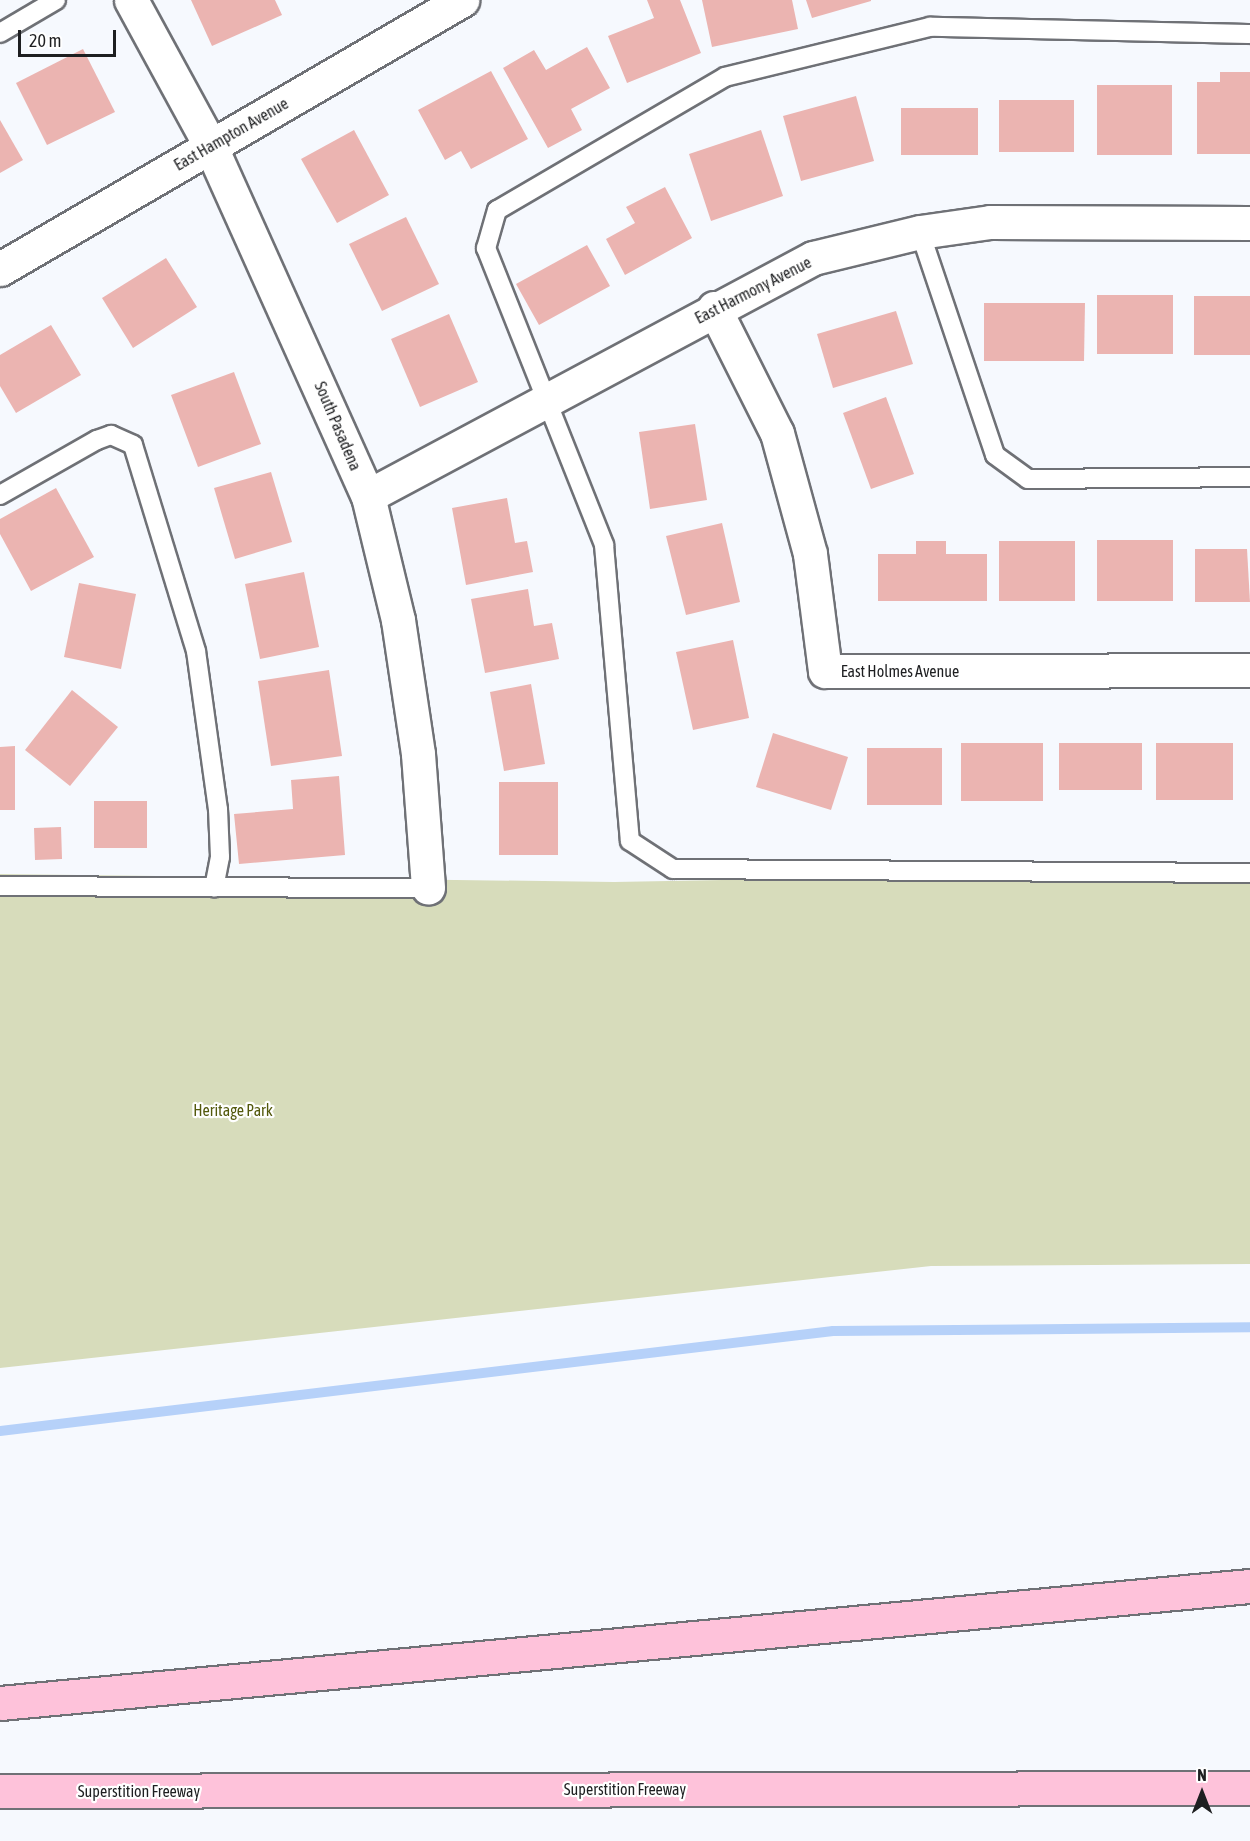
<!DOCTYPE html>
<style>
body{margin:0}
#map{position:relative;width:1250px;height:1841px;overflow:hidden;background:#f6f9fe;font-family:"Asap Condensed",sans-serif}
div>[style]{position:absolute}
.green>*{inset:0;background:#d7dcbb}
.stream>*{height:10px;margin:-5px;padding:0 5px;transform-origin:5px;border-radius:5px;background:#b6d1f9}
.building>*{inset:0;background:#ebb4b1}
.roads{filter:drop-shadow(2px 0 #6f7176) drop-shadow(-2px 0 #6f7176) drop-shadow(0 2px #6f7176) drop-shadow(0 -2px #6f7176)}
.service>*{height:18px;margin:-9px;padding:0 9px;transform-origin:9px;border-radius:9px;background:#fff}
.minor>*{height:33px;margin:-16.5px;padding:0 16.5px;transform-origin:16.5px;border-radius:16.5px;background:#fff}
.motorway>*{height:33px;margin:-16.5px;padding:0 16.5px;transform-origin:16.5px;border-radius:16.5px;background:#fec2da}
span{translate:-50% -50%;white-space:nowrap;text-align:center;line-height:1.15;-webkit-text-stroke:4.5px #fff;paint-order:stroke}
.street-label{font-size:16px;color:#1e1f21}
.park-label{font-size:16px;color:#53590c}
.north{position:absolute;left:1172px;top:1763px;width:60px;height:60px;-webkit-text-stroke:4px #fff;paint-order:stroke;rotate:0deg;font-size:16px;font-weight:700;line-height:24px;text-align:center;color:#1e1f21}
.north::after{content:'';display:block;margin:auto;width:21px;height:27px;background:#1e1f21;clip-path:polygon(50% 0,100% 100%,50% 72%,0 100%)}
.scale{position:absolute;left:18px;top:30px;width:98px;height:27px;box-sizing:border-box;border:3px solid #1e1f21;border-top:0;padding-left:8px;font-size:18px;line-height:21px;white-space:nowrap;color:#1e1f21;-webkit-text-stroke:4px #fff;paint-order:stroke}
</style>
<div id="map">
<div class="green">
<div style="clip-path:polygon(1250px 870px,1250px 1264px,931px 1266px,0 1368px,0 874px,614px 882px)"></div>
</div>
<div class="stream">
<div style="left:0;top:1431px;width:839px;rotate:-6.85deg"></div>
<div style="left:833px;top:1331px;width:417px;rotate:-0.5deg"></div>
</div>
<div class="building">
<div style="clip-path:polygon(191px 0,275px 0,282px 15px,212px 46px)"></div>
<div style="clip-path:polygon(647px 0,680px 0,701px 53px,627px 83px,608px 36px,654px 18px)"></div>
<div style="clip-path:polygon(702px 0,792px 0,798px 29px,712px 47px)"></div>
<div style="clip-path:polygon(806px 0,871px 0,871px 1px,812px 18px)"></div>
<div style="clip-path:polygon(587px 47px,610px 88px,571px 109px,582px 130px,548px 148px,503px 68px,534px 50px,546px 70px)"></div>
<div style="clip-path:polygon(83px 49px,115px 112px,47px 145px,16px 83px)"></div>
<div style="clip-path:polygon(491px 71px,528px 139px,471px 169px,461px 151px,445px 160px,418px 110px)"></div>
<div style="clip-path:polygon(1220px 72px,1250px 72px,1250px 154px,1197px 154px,1197px 82px,1220px 82px)"></div>
<div style="clip-path:polygon(1097px 85px,1172px 85px,1172px 155px,1097px 155px)"></div>
<div style="clip-path:polygon(856px 96px,874px 161px,801px 181px,783px 116px)"></div>
<div style="clip-path:polygon(999px 100px,1074px 100px,1074px 152px,999px 152px)"></div>
<div style="clip-path:polygon(901px 108px,978px 108px,978px 155px,901px 155px)"></div>
<div style="clip-path:polygon(0 120px,23px 160px,0 173px)"></div>
<div style="clip-path:polygon(354px 130px,389px 195px,337px 223px,301px 159px)"></div>
<div style="clip-path:polygon(761px 130px,783px 196px,711px 221px,689px 154px)"></div>
<div style="clip-path:polygon(665px 187px,692px 238px,625px 275px,606px 239px,635px 223px,626px 207px)"></div>
<div style="clip-path:polygon(406px 217px,439px 284px,382px 311px,349px 244px)"></div>
<div style="clip-path:polygon(587px 245px,610px 286px,539px 325px,516px 284px)"></div>
<div style="clip-path:polygon(166px 258px,197px 307px,133px 348px,102px 298px)"></div>
<div style="clip-path:polygon(1097px 295px,1173px 295px,1173px 354px,1097px 354px)"></div>
<div style="clip-path:polygon(1194px 296px,1250px 296px,1250px 355px,1194px 355px)"></div>
<div style="clip-path:polygon(984px 303px,1085px 303px,1084px 361px,984px 361px)"></div>
<div style="clip-path:polygon(896px 311px,913px 364px,833px 388px,817px 334px)"></div>
<div style="clip-path:polygon(449px 314px,478px 382px,420px 407px,391px 339px)"></div>
<div style="clip-path:polygon(51px 325px,81px 375px,16px 413px,0 386px,0 355px)"></div>
<div style="clip-path:polygon(234px 372px,261px 444px,198px 467px,171px 395px)"></div>
<div style="clip-path:polygon(886px 397px,914px 474px,871px 489px,843px 413px)"></div>
<div style="clip-path:polygon(695px 424px,707px 500px,650px 509px,639px 432px)"></div>
<div style="clip-path:polygon(271px 472px,292px 542px,235px 559px,214px 488px)"></div>
<div style="clip-path:polygon(56px 488px,94px 557px,31px 591px,0 534px,0 519px)"></div>
<div style="clip-path:polygon(507px 498px,515px 543px,527px 541px,533px 572px,466px 585px,452px 508px)"></div>
<div style="clip-path:polygon(722px 523px,740px 602px,686px 615px,666px 536px)"></div>
<div style="clip-path:polygon(1097px 540px,1173px 540px,1173px 601px,1097px 601px)"></div>
<div style="clip-path:polygon(916px 541px,946px 541px,946px 554px,987px 554px,987px 601px,878px 601px,878px 554px,916px 554px)"></div>
<div style="clip-path:polygon(999px 541px,1075px 541px,1075px 601px,999px 601px)"></div>
<div style="clip-path:polygon(1195px 549px,1247px 549px,1250px 602px,1195px 602px)"></div>
<div style="clip-path:polygon(304px 572px,319px 647px,260px 659px,245px 584px)"></div>
<div style="clip-path:polygon(79px 583px,136px 594px,121px 669px,64px 657px)"></div>
<div style="clip-path:polygon(528px 589px,534px 626px,552px 623px,559px 659px,485px 673px,471px 599px)"></div>
<div style="clip-path:polygon(733px 640px,749px 718px,693px 730px,676px 652px)"></div>
<div style="clip-path:polygon(329px 670px,342px 756px,271px 766px,258px 681px)"></div>
<div style="clip-path:polygon(531px 684px,545px 764px,504px 771px,490px 692px)"></div>
<div style="clip-path:polygon(72px 690px,118px 727px,70px 786px,25px 750px)"></div>
<div style="clip-path:polygon(773px 733px,848px 757px,831px 810px,756px 787px)"></div>
<div style="clip-path:polygon(961px 743px,1043px 743px,1043px 801px,961px 801px)"></div>
<div style="clip-path:polygon(1059px 743px,1142px 743px,1142px 790px,1059px 790px)"></div>
<div style="clip-path:polygon(1156px 743px,1233px 743px,1233px 800px,1156px 800px)"></div>
<div style="clip-path:polygon(15px 746px,15px 810px,0 810px,0 747px)"></div>
<div style="clip-path:polygon(867px 748px,942px 748px,942px 805px,867px 805px)"></div>
<div style="clip-path:polygon(339px 776px,345px 855px,239px 864px,234px 814px,293px 809px,291px 780px)"></div>
<div style="clip-path:polygon(499px 782px,558px 782px,558px 855px,499px 855px)"></div>
<div style="clip-path:polygon(94px 801px,147px 801px,147px 848px,94px 848px)"></div>
<div style="clip-path:polygon(61px 827px,62px 859px,35px 860px,34px 828px)"></div>
</div>
<div class="roads">
<div class="service">
<div style="left:0;top:33px;width:65px;rotate:-30.5deg"></div>
<div style="left:1250px;top:34px;width:320px;rotate:-178.7deg"></div>
<div style="left:930px;top:27px;width:211px;rotate:166.3deg"></div>
<div style="left:725px;top:77px;width:264px;rotate:149.7deg"></div>
<div style="left:497px;top:210px;width:40px;rotate:106deg"></div>
<div style="left:486px;top:248px;width:320px;rotate:68.3deg"></div>
<div style="left:604px;top:545px;width:297px;rotate:85deg"></div>
<div style="left:630px;top:841px;width:51px;rotate:33.1deg"></div>
<div style="left:673px;top:869px;width:577px;rotate:0.4deg"></div>
<div style="left:920px;top:232px;width:235px;rotate:71.4deg"></div>
<div style="left:995px;top:455px;width:41px;rotate:36deg"></div>
<div style="left:1028px;top:479px;width:222px;rotate:-0.5deg"></div>
<div style="left:0;top:495px;width:112px;rotate:-29.6deg"></div>
<div style="left:97px;top:440px;width:15px;rotate:-20deg"></div>
<div style="left:111px;top:435px;width:24px;rotate:24deg"></div>
<div style="left:133px;top:445px;width:215px;rotate:73deg"></div>
<div style="left:196px;top:651px;width:160px;rotate:82.1deg"></div>
<div style="left:218px;top:809px;width:48px;rotate:87.6deg"></div>
<div style="left:220px;top:857px;width:31px;rotate:101deg"></div>
<div style="left:0;top:886px;width:428px;rotate:0.3deg"></div>
</div>
<div class="minor">
<div style="left:131px;top:0;width:165px;rotate:61.4deg"></div>
<div style="left:210px;top:145px;width:385px;rotate:65.8deg"></div>
<div style="left:368px;top:496px;width:128px;rotate:76.4deg"></div>
<div style="left:398px;top:620px;width:135px;rotate:81.5deg"></div>
<div style="left:418px;top:754px;width:134px;rotate:85.7deg"></div>
<div style="left:0;top:269px;width:535px;rotate:-30.21deg"></div>
<div style="left:714px;top:308px;width:140px;rotate:63.3deg"></div>
<div style="left:777px;top:433px;width:125px;rotate:74.7deg"></div>
<div style="left:810px;top:554px;width:118px;rotate:82.7deg"></div>
<div style="left:825px;top:671px;width:425px;rotate:-0.1deg"></div>
<div style="left:368px;top:496px;width:505px;rotate:-28.14deg"></div>
<div style="left:813px;top:258px;width:110px;rotate:-13.7deg"></div>
<div style="left:920px;top:232px;width:71px;rotate:-8.1deg"></div>
<div style="left:990px;top:222px;width:260px;rotate:0.2deg"></div>
</div>
<div class="motorway">
<div style="left:0;top:1703px;width:1255px;rotate:-5.35deg"></div>
<div style="left:0;top:1791px;width:1250px;rotate:-0.14deg"></div>
</div>
</div>
<div class="street-label">
<span style="left:231px;top:134px;rotate:-30deg">East Hampton Avenue</span>
<span style="left:753px;top:290px;rotate:-27deg">East Harmony Avenue</span>
<span style="left:338px;top:426px;rotate:67deg">South Pasadena</span>
<span style="left:900px;top:671px">East Holmes Avenue</span>
<span style="left:625px;top:1789px">Superstition Freeway</span>
<span style="left:139px;top:1791px">Superstition Freeway</span>
</div>
<div class="park-label">
<span style="left:233px;top:1110px">Heritage Park</span>
</div>
<div class="north">N</div>
<div class="scale">20 m</div>
</div>
